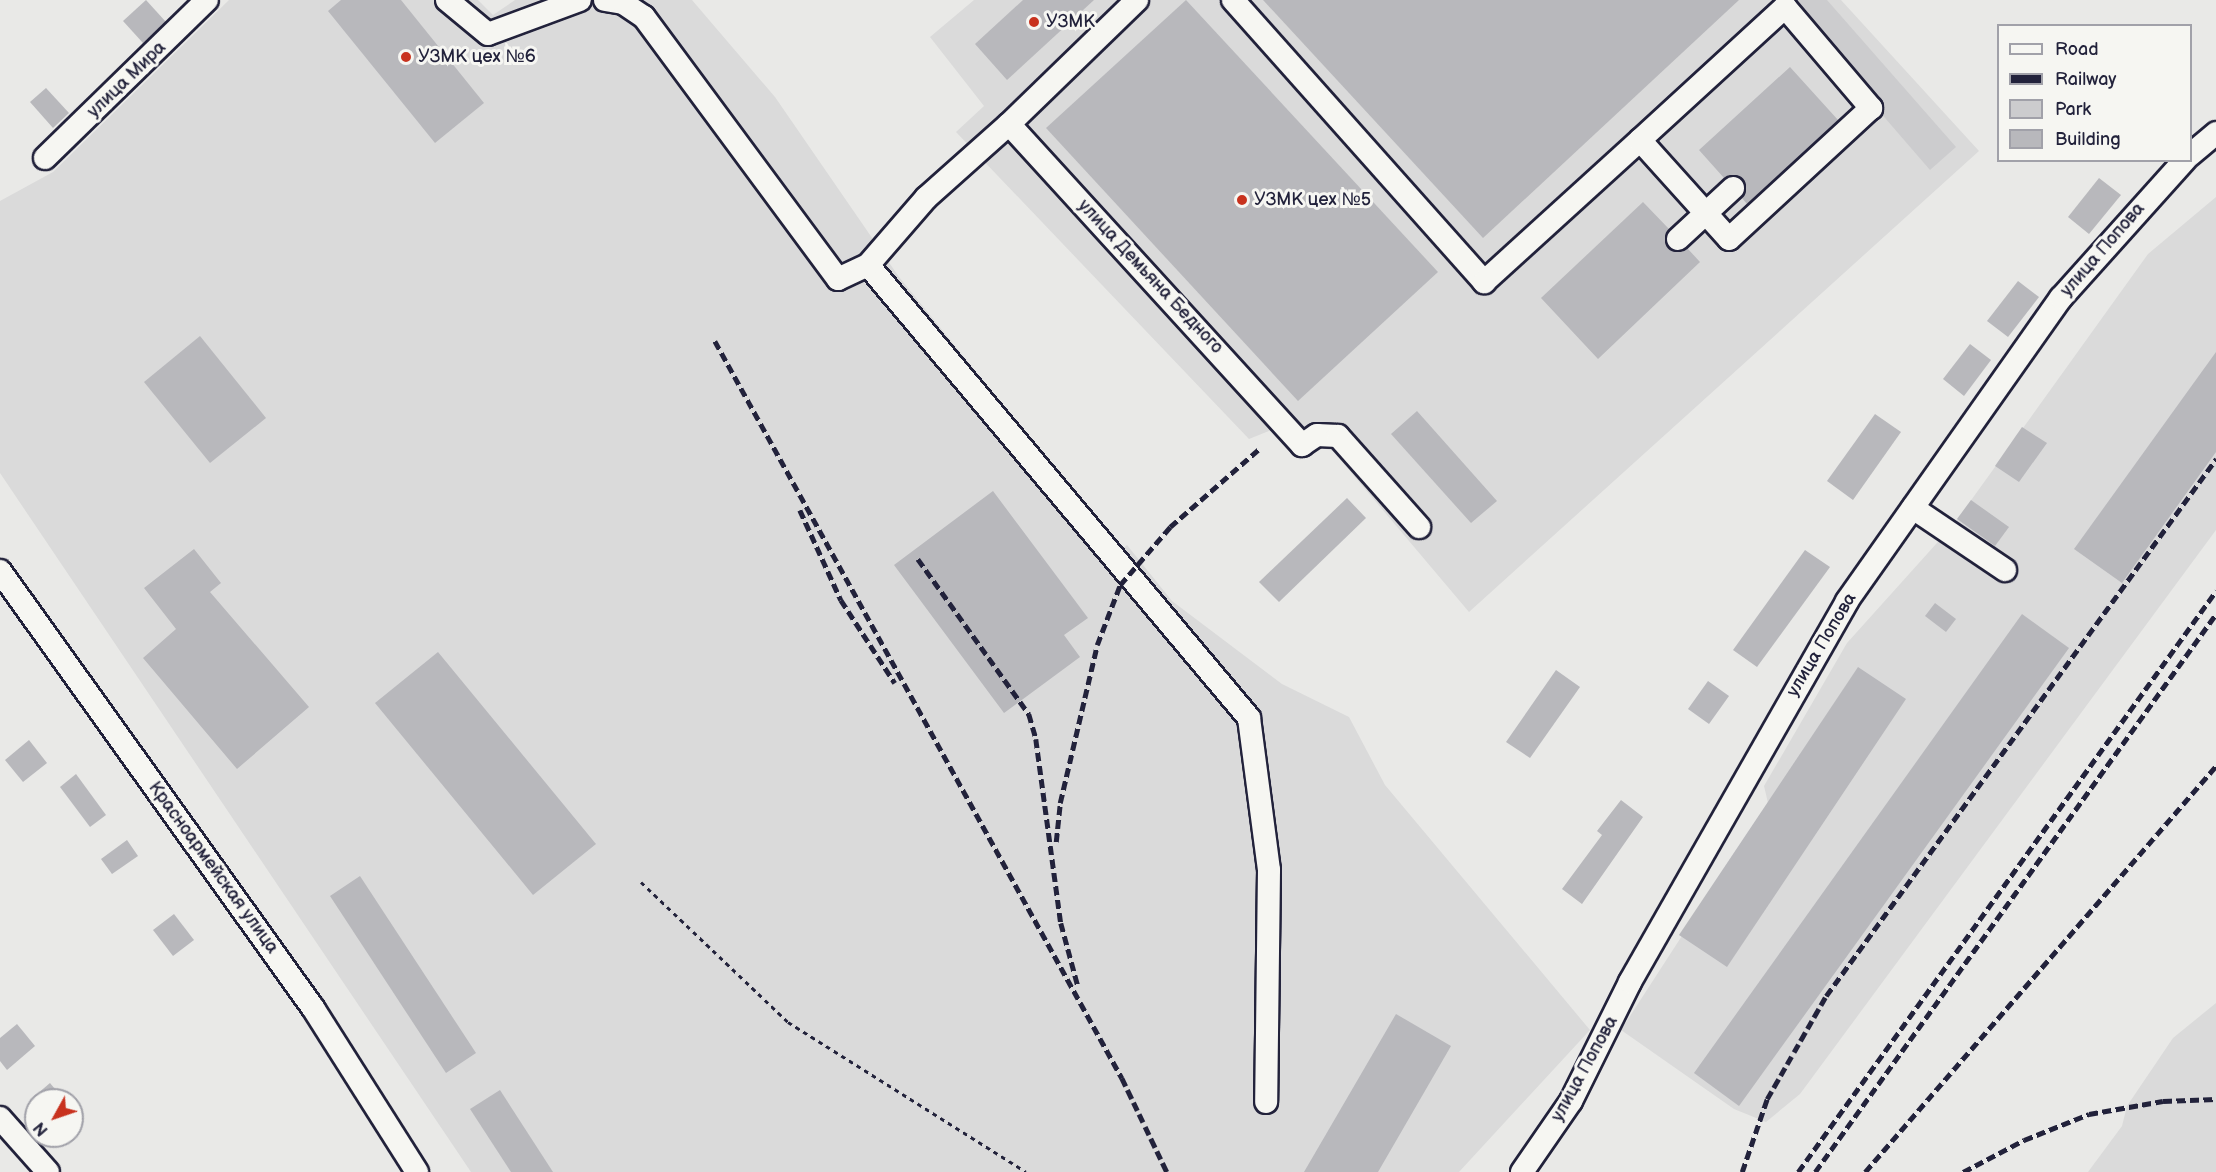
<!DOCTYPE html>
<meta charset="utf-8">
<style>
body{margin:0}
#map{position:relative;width:2216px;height:1172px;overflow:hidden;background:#e9e9e7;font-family:"Balsamiq Sans",sans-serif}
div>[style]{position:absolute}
.built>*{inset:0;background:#dadada}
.green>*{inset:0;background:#ccccce}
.building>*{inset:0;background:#b8b8bc}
.path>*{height:3px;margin-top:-1.5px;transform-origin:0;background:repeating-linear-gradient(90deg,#22223b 0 4.5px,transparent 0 9px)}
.roads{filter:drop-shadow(2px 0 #22223b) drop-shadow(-2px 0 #22223b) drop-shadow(0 2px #22223b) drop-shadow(0 -2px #22223b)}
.minor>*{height:22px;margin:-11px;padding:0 11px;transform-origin:11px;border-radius:11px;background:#f6f6f2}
.rail>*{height:4.5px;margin-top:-2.25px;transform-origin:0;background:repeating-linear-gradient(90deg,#22223b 0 9px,transparent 0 13.5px)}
.dots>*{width:16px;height:16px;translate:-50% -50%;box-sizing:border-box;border:3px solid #f6f6f2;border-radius:50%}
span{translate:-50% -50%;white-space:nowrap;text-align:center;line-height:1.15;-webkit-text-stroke:6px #f6f6f2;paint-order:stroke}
.poi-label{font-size:18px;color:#22223b}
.left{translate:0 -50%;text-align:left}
.street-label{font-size:18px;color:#22223b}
.legend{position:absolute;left:1997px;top:24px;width:195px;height:138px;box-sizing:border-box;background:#f6f6f2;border:2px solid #a1a1a9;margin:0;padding:8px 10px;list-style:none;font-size:18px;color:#22223b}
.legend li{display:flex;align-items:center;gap:12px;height:30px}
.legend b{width:30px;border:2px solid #a1a1a9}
.north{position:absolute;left:24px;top:1088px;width:60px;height:60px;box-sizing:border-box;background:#f6f6f2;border:2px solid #a1a1a9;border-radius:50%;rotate:230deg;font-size:16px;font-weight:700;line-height:24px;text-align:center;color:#22223b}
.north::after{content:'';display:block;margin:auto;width:21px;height:27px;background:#c8321e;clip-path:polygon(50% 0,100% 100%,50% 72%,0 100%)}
</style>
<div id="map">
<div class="built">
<div style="clip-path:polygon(229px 0,478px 0,493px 15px,515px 0,692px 0,775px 97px,899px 277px,1121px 550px,1127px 545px,1172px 601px,1282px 684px,1349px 717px,1385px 785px,1590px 1030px,1459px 1172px,471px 1172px,0 473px,0 201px,53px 172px)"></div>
<div style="clip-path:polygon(974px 0,1841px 0,1979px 151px,1469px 612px,1333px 451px,1315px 446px,1300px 460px,1274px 429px,1249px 439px,956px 132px,984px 106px,930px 37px)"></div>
<div style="clip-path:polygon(2216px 197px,2216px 530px,1800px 1094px,1766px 1122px,1734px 1109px,1621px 1030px,1768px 803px,1764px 786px,1847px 643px,1954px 524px,2148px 254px)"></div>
<div style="clip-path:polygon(2216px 1003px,2216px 1172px,2088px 1172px,2122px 1126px,2127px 1106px,2173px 1038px)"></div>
</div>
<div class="green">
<div style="clip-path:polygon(1783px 0,1827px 0,1956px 147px,1930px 170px)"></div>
</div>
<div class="building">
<div style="clip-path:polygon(146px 0,166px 22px,143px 43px,123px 21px)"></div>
<div style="clip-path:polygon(341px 0,401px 0,484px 103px,435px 143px,328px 11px)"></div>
<div style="clip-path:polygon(1023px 0,1094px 0,1007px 80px,975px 44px)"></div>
<div style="clip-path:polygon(1186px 0,1438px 272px,1298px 401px,1046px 128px)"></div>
<div style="clip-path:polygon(1263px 0,1739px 0,1483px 238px)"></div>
<div style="clip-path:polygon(1790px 67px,1838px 120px,1747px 204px,1742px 198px,1743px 179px,1736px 175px,1724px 178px,1699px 150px)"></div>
<div style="clip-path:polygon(46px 88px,69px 113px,53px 128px,30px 102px)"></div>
<div style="clip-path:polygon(2099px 178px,2121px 195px,2089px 234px,2068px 217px)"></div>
<div style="clip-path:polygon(1643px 202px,1669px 229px,1665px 241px,1669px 249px,1680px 252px,1688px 249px,1700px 262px,1598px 359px,1541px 298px)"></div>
<div style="clip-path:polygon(2018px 281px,2039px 297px,2008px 337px,1987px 321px)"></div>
<div style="clip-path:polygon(200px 336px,266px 418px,210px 463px,144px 382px)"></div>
<div style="clip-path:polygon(1970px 344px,1991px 360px,1964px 396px,1943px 379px)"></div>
<div style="clip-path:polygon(2216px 352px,2216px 452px,2122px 583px,2074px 549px)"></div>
<div style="clip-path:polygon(1417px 411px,1497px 501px,1471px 523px,1391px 434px)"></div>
<div style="clip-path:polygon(1875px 414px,1901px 432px,1853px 500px,1827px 481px)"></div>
<div style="clip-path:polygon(2022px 427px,2047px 443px,2019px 482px,1995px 466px)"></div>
<div style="clip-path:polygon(993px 491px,1088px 618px,1064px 635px,1080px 657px,1004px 713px,894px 565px)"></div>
<div style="clip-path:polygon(1347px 498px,1366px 518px,1279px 602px,1259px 582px)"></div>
<div style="clip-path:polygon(1971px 500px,2009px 527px,1995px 546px,1957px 519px)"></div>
<div style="clip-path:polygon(194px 549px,221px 583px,210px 592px,309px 707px,237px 769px,143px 658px,176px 629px,144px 588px)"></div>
<div style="clip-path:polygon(1805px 550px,1830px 567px,1757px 667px,1733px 650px)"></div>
<div style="clip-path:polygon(1935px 603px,1956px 619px,1946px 632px,1925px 616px)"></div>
<div style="clip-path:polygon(2022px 614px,2069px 648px,1739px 1106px,1694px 1073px)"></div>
<div style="clip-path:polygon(438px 652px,596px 844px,533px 895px,375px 703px)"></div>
<div style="clip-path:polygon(1858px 667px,1906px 699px,1727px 967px,1679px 935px)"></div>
<div style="clip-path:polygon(1556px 670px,1580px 687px,1530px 758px,1506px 742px)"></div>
<div style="clip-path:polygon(1708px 681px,1729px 696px,1709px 724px,1688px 709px)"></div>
<div style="clip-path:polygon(29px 740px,47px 763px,23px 782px,5px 760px)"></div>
<div style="clip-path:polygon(76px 774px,106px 815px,90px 827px,60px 787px)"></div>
<div style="clip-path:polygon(1621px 800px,1643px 817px,1582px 904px,1562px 889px,1602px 835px,1597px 831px)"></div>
<div style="clip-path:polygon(127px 840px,138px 856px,112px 874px,101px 859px)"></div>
<div style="clip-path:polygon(360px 876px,476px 1053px,446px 1073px,330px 896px)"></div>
<div style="clip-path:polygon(174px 914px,194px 940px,173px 956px,153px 930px)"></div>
<div style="clip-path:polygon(1396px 1014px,1451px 1046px,1378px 1172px,1304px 1172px)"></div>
<div style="clip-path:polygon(17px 1024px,35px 1046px,7px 1070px,0 1061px,0 1038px)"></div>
<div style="clip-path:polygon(50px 1083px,64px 1100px,30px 1100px)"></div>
<div style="clip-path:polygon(500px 1090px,553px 1172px,511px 1172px,470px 1109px)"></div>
</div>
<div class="path">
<div style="left:641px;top:882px;width:203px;rotate:43.6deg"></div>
<div style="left:788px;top:1022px;width:281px;rotate:32.2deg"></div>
</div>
<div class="roads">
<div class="minor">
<div style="left:447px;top:0;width:53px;rotate:39.7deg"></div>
<div style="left:488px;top:34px;width:98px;rotate:-20.3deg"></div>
<div style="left:605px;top:0;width:18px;rotate:9deg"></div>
<div style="left:623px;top:3px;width:25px;rotate:34deg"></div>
<div style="left:644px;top:17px;width:326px;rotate:53.5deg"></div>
<div style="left:838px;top:279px;width:33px;rotate:-25deg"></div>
<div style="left:868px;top:265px;width:592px;rotate:49.93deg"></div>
<div style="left:1249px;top:718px;width:153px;rotate:82.5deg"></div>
<div style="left:1269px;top:870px;width:232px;rotate:90.7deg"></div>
<div style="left:1137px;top:0;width:178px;rotate:135.9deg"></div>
<div style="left:1009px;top:124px;width:435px;rotate:47.6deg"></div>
<div style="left:1302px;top:445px;width:18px;rotate:-34deg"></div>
<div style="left:1317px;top:435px;width:21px;rotate:3deg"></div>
<div style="left:1338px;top:436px;width:122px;rotate:48.3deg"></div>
<div style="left:1233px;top:0;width:378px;rotate:48.3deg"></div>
<div style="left:1484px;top:282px;width:211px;rotate:-42.3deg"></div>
<div style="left:1640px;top:140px;width:197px;rotate:-42.5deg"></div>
<div style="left:1785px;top:7px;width:133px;rotate:49.6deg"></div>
<div style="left:1871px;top:108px;width:193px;rotate:137.3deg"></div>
<div style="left:1729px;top:239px;width:133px;rotate:-132deg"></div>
<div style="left:2190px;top:155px;width:34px;rotate:-40deg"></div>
<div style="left:45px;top:158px;width:226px;rotate:-44.3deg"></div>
<div style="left:1678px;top:239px;width:75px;rotate:-42.8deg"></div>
<div style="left:868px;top:265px;width:89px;rotate:-49.1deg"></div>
<div style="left:926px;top:198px;width:111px;rotate:-41.7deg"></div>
<div style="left:1913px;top:508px;width:111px;rotate:34deg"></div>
<div style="left:0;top:571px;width:538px;rotate:54.39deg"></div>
<div style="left:313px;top:1008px;width:194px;rotate:57.6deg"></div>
<div style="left:0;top:1118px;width:72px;rotate:48.4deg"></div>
<div style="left:1522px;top:1172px;width:86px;rotate:-55.4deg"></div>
<div style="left:1571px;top:1101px;width:133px;rotate:-63.6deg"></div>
<div style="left:1630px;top:982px;width:438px;rotate:-60.3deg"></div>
<div style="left:1847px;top:601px;width:371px;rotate:-54.8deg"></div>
<div style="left:2061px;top:298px;width:186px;rotate:-48.1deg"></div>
</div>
</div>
<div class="rail">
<div style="left:715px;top:341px;width:842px;rotate:61.09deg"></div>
<div style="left:1122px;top:1078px;width:104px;rotate:64.4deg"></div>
<div style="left:800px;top:510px;width:99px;rotate:65.5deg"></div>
<div style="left:841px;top:600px;width:99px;rotate:57deg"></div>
<div style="left:918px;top:559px;width:191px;rotate:54.4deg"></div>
<div style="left:1029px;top:714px;width:26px;rotate:74deg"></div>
<div style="left:1036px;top:739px;width:186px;rotate:82.3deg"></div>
<div style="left:1061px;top:923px;width:65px;rotate:74.9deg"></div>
<div style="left:1056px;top:842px;width:39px;rotate:-84deg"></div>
<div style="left:1060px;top:803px;width:162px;rotate:-76.8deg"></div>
<div style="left:1097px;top:645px;width:64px;rotate:-69deg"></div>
<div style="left:1120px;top:585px;width:77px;rotate:-49.2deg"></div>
<div style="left:1170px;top:527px;width:118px;rotate:-41.2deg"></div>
<div style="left:1742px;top:1172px;width:77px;rotate:-71.1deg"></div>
<div style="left:1767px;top:1099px;width:119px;rotate:-60.2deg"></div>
<div style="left:1826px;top:996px;width:664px;rotate:-54.01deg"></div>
<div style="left:1798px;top:1172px;width:716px;rotate:-54.27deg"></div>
<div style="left:1815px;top:1172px;width:687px;rotate:-54.3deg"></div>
<div style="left:1865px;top:1172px;width:537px;rotate:-49.16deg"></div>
<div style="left:1963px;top:1172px;width:69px;rotate:-27.7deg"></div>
<div style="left:2024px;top:1140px;width:70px;rotate:-21.8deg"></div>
<div style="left:2089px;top:1114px;width:75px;rotate:-10deg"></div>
<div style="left:2163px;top:1101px;width:53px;rotate:-2.2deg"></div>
</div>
<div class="dots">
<div style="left:1034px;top:22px;background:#c8321e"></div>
<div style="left:406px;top:57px;background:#c8321e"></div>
<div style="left:1242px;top:200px;background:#c8321e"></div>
</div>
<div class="poi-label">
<span class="left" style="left:1046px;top:22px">УЗМК</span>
<span class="left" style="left:418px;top:57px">УЗМК цех №6</span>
<span class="left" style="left:1254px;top:200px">УЗМК цех №5</span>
</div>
<div class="street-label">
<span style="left:127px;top:80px;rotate:-44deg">улица Мира</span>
<span style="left:2103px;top:250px;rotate:-49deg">улица Попова</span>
<span style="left:1150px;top:277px;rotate:47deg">улица Демьяна Бедного</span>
<span style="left:1822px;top:645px;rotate:-59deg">улица Попова</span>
<span style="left:213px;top:868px;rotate:54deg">Красноармейская улица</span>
<span style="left:1585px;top:1069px;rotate:-61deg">улица Попова</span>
</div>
<ul class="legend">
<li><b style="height:8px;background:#f6f6f2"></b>Road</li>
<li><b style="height:8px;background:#22223b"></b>Railway</li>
<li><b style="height:16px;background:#ccccce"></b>Park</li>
<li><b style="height:16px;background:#b8b8bc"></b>Building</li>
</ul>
<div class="north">N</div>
</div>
